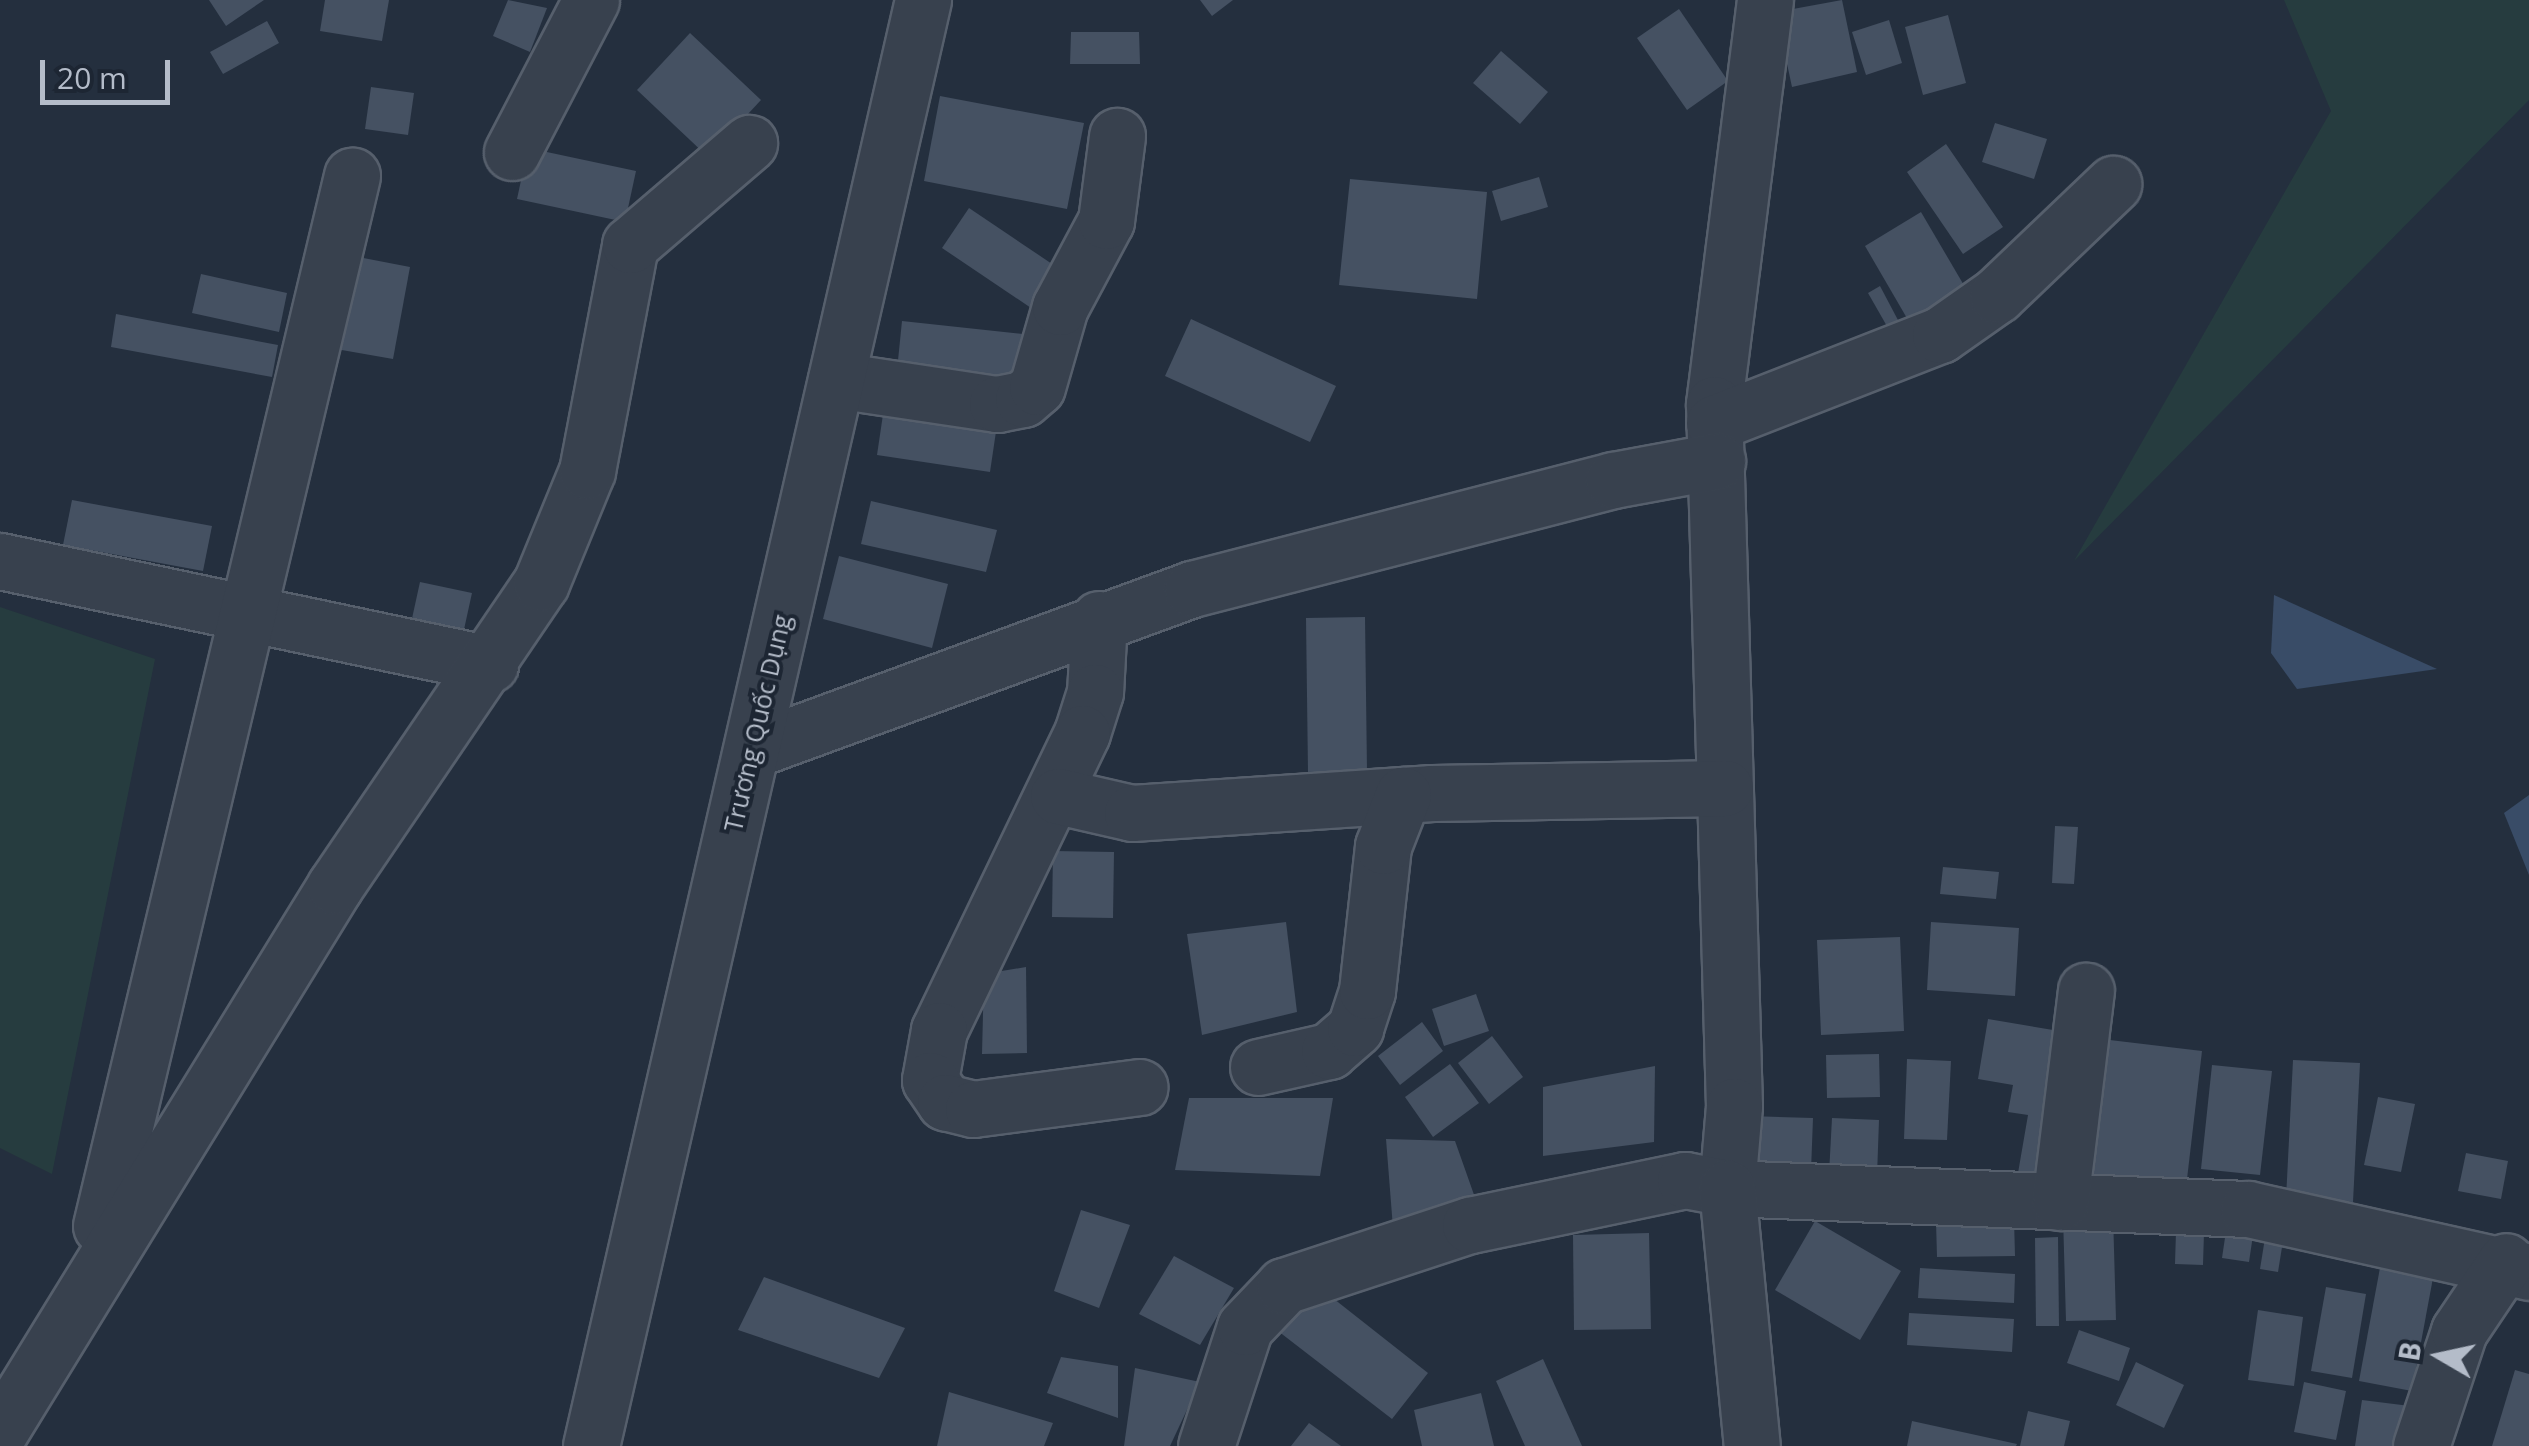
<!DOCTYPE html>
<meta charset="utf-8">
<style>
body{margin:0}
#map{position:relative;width:2529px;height:1446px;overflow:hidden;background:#242f3e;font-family:"Open Sans",sans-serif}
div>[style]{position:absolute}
.green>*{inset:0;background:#263c3f}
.water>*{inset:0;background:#394c67}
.building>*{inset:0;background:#455162}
.roads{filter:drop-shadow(2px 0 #565f6c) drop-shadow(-2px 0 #565f6c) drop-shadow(0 2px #565f6c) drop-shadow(0 -2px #565f6c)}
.minor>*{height:55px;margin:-27.5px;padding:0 27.5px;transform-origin:27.5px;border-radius:27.5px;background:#38414e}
span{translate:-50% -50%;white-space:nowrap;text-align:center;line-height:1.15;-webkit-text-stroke:8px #1d2633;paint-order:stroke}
.street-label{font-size:25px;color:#b4bcc9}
.north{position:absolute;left:2389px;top:1306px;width:100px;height:100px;-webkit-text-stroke:8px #1d2633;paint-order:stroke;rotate:279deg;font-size:28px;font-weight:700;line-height:40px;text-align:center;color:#b4bcc9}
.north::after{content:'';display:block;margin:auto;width:35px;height:45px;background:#b4bcc9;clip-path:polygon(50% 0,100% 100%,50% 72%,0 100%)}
.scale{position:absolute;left:40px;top:60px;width:130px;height:45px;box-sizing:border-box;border:5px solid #b4bcc9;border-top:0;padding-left:12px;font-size:30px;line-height:35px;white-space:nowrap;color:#b4bcc9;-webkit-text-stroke:8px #1d2633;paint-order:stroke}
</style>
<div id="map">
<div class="green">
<div style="clip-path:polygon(2284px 0,2529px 0,2529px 100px,2074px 561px,2331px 111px)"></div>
<div style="clip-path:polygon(0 607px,155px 659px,52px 1174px,0 1148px)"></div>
</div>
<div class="water">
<div style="clip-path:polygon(2274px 595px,2437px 669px,2297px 689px,2271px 653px)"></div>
<div style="clip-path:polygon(2529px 795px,2529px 875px,2504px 813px)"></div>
</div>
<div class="building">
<div style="clip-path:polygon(209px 0,264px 0,226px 26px)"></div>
<div style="clip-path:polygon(325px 0,389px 0,382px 41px,320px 31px)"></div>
<div style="clip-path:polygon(508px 0,547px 8px,530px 52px,493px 36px)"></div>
<div style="clip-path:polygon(1200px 0,1233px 0,1212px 16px)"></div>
<div style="clip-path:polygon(1842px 0,1857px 72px,1792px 87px,1776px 12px)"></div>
<div style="clip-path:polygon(1679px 9px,1728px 81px,1687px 110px,1637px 38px)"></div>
<div style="clip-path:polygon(1948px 15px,1966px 83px,1923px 95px,1905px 27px)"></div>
<div style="clip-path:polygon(1889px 20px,1902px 63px,1866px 75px,1852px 32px)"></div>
<div style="clip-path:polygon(267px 21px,279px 43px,223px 74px,210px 52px)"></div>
<div style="clip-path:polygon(1071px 32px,1139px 32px,1140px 64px,1070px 64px)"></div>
<div style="clip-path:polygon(690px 33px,761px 100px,708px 157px,637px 90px)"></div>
<div style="clip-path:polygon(1501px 51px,1548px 92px,1520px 124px,1473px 83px)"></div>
<div style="clip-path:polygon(371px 87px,414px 93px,408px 135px,365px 129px)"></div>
<div style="clip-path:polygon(940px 96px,1084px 123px,1067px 209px,924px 181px)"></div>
<div style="clip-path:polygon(1995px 123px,2047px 139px,2034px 179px,1982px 162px)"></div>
<div style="clip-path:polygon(1946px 144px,2003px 227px,1963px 254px,1907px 172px)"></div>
<div style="clip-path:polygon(528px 148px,636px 171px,625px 222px,517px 199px)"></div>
<div style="clip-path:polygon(1539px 177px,1548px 207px,1501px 221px,1492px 191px)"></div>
<div style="clip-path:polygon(1350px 179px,1487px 192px,1477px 299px,1339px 285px)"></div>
<div style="clip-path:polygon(969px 208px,1061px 270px,1034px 310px,942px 248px)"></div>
<div style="clip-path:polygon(1921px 212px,1972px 299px,1915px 332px,1865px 246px)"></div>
<div style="clip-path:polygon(353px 256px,410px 267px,393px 359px,336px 349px)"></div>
<div style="clip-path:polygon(201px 274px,287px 293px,279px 332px,192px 313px)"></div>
<div style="clip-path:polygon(1880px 286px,1899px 322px,1888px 328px,1868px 293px)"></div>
<div style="clip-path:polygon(116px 314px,278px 345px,272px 377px,111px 347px)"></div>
<div style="clip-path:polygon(1191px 319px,1336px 386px,1310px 442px,1165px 376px)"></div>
<div style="clip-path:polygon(902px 321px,1023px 334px,1016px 392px,896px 380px)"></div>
<div style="clip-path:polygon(885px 401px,998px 418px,990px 472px,877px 455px)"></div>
<div style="clip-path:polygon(72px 500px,212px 526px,203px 571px,63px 545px)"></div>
<div style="clip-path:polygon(871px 501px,997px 530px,986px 572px,861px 544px)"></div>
<div style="clip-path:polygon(839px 556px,948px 584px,932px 648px,823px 619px)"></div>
<div style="clip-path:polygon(420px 582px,472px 593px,463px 634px,411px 623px)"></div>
<div style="clip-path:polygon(1365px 617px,1367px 771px,1308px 772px,1306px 618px)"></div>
<div style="clip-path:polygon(2055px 826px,2078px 827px,2074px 884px,2052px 883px)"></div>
<div style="clip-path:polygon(1053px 851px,1114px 852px,1113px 918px,1052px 917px)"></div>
<div style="clip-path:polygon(1943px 867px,1999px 872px,1996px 899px,1940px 894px)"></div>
<div style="clip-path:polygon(1286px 922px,1297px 1012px,1202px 1035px,1187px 934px)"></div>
<div style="clip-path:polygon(1931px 922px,2019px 928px,2015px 996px,1927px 990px)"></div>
<div style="clip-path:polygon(1900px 937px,1904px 1031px,1821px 1035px,1817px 940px)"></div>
<div style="clip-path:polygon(1026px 967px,1027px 1053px,982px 1054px,984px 974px)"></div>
<div style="clip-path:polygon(1476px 994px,1489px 1031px,1444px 1046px,1432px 1009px)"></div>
<div style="clip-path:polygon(1988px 1019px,2077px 1034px,2053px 1178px,2018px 1173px,2028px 1115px,2008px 1112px,2013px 1085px,1978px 1079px)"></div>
<div style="clip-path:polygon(1422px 1022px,1443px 1051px,1400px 1085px,1378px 1056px)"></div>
<div style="clip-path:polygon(1492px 1036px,1523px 1077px,1489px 1104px,1458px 1063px)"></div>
<div style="clip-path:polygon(2093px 1038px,2202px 1051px,2187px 1179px,2077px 1183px)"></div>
<div style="clip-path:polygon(1879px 1054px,1880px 1097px,1827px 1098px,1826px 1055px)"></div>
<div style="clip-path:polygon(1907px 1059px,1951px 1061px,1947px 1140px,1904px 1139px)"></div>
<div style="clip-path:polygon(2293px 1060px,2360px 1063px,2353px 1202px,2286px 1199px)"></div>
<div style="clip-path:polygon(1450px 1064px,1479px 1103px,1433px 1137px,1405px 1097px)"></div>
<div style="clip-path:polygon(2212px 1065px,2272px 1071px,2260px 1175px,2201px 1169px)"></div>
<div style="clip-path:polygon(1655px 1066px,1654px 1142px,1543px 1156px,1543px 1087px)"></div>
<div style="clip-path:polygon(2378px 1097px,2415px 1104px,2401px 1172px,2364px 1165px)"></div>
<div style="clip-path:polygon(1189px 1098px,1333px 1098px,1320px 1176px,1175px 1170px)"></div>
<div style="clip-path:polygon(1749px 1116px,1813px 1118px,1811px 1171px,1747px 1167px)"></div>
<div style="clip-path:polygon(1832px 1118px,1879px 1120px,1877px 1176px,1829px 1174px)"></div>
<div style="clip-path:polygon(1386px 1139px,1455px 1141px,1478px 1206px,1393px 1228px)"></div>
<div style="clip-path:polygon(2466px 1153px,2508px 1161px,2501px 1199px,2458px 1191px)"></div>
<div style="clip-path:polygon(1081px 1210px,1130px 1225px,1099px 1308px,1054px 1291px)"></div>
<div style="clip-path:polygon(2113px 1214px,2116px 1320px,2066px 1321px,2063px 1216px)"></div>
<div style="clip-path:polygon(2014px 1219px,2015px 1256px,1937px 1257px,1936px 1221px)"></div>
<div style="clip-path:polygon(1815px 1221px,1901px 1271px,1860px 1340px,1775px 1290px)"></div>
<div style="clip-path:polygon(2176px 1231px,2204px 1232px,2203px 1265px,2175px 1264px)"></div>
<div style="clip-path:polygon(2226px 1231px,2253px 1235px,2249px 1262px,2222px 1258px)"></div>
<div style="clip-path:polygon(1649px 1233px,1651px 1329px,1574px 1330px,1573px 1235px)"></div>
<div style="clip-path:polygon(2058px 1237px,2059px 1326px,2036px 1326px,2035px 1238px)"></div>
<div style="clip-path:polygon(2265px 1238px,2283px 1241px,2278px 1272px,2260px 1269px)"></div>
<div style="clip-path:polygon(1174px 1256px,1234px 1288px,1200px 1345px,1139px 1314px)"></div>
<div style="clip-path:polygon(2382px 1257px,2435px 1267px,2412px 1391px,2359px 1381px)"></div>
<div style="clip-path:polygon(1920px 1268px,2015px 1274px,2014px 1303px,1918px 1298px)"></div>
<div style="clip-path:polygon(764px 1277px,905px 1328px,879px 1378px,738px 1330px)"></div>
<div style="clip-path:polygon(1315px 1284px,1428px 1373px,1392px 1419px,1278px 1331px)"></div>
<div style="clip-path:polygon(2326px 1287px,2366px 1294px,2352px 1378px,2311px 1371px)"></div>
<div style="clip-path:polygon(2258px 1310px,2303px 1317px,2294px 1386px,2248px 1380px)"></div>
<div style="clip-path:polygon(1909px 1313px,2014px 1319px,2012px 1352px,1907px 1345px)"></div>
<div style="clip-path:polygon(2079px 1330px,2130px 1348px,2119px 1381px,2067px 1363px)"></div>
<div style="clip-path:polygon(1061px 1357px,1118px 1366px,1118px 1418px,1047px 1393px)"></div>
<div style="clip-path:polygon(1543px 1359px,1582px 1446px,1525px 1446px,1496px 1381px)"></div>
<div style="clip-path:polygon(2136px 1362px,2184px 1385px,2164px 1428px,2116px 1405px)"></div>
<div style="clip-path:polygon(1135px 1368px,1200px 1382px,1170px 1446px,1124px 1446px)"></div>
<div style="clip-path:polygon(2515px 1370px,2529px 1374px,2529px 1446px,2492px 1446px)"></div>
<div style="clip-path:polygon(2304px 1382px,2346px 1391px,2336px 1440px,2294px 1432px)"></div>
<div style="clip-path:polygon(949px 1392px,1053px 1423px,1044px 1446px,937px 1446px)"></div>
<div style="clip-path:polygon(1481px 1393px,1494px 1446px,1422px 1446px,1414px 1410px)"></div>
<div style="clip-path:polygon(2362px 1400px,2410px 1406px,2405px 1446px,2355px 1446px)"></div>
<div style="clip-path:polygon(2028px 1411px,2070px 1421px,2064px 1446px,2020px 1446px)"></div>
<div style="clip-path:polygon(1912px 1421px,2017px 1444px,2016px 1446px,1907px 1446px)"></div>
<div style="clip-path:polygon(1309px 1423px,1341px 1446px,1291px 1446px)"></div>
</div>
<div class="roads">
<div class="minor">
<div style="left:1765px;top:0;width:407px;rotate:97.2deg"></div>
<div style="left:1714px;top:404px;width:702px;rotate:88.37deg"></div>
<div style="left:1734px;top:1106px;width:82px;rotate:94.9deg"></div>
<div style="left:1727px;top:1188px;width:521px;rotate:2.31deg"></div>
<div style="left:2248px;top:1209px;width:288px;rotate:12.6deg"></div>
<div style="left:512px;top:152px;width:171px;rotate:-62.5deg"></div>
<div style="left:836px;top:380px;width:163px;rotate:8.5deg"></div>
<div style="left:997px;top:404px;width:26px;rotate:-11deg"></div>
<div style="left:1023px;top:399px;width:18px;rotate:-41deg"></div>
<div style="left:1037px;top:387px;width:83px;rotate:-74deg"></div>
<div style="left:1060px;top:307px;width:98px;rotate:-61.9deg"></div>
<div style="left:1106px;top:221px;width:86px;rotate:-82.6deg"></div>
<div style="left:1714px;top:423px;width:243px;rotate:-21.3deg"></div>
<div style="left:1940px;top:335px;width:70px;rotate:-35.1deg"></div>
<div style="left:1997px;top:295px;width:161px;rotate:-43.7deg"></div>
<div style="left:0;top:561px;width:501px;rotate:11.87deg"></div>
<div style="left:1099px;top:619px;width:73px;rotate:93.1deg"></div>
<div style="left:1095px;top:692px;width:43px;rotate:107.6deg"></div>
<div style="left:1082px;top:733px;width:330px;rotate:115.7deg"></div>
<div style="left:939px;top:1030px;width:51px;rotate:100.2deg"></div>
<div style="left:930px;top:1080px;width:27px;rotate:56deg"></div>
<div style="left:945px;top:1102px;width:29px;rotate:14deg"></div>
<div style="left:973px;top:1109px;width:168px;rotate:-7.5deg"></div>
<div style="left:752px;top:750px;width:469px;rotate:-20.1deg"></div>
<div style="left:1192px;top:589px;width:435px;rotate:-14.5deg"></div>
<div style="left:1613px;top:480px;width:106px;rotate:-10.4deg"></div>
<div style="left:1058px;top:796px;width:76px;rotate:12.9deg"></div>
<div style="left:1132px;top:813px;width:301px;rotate:-3.8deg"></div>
<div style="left:1432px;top:793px;width:293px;rotate:-1deg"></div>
<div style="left:1258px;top:1067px;width:73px;rotate:-12.7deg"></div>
<div style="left:1329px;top:1051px;width:35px;rotate:-41deg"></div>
<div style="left:1355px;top:1028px;width:39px;rotate:-72deg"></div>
<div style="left:1367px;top:991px;width:146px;rotate:-83.7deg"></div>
<div style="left:1383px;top:846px;width:55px;rotate:-68.6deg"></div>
<div style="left:2060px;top:1202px;width:213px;rotate:-83deg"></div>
<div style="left:101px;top:1226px;width:1080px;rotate:-76.56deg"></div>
<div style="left:0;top:1431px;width:640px;rotate:-58.42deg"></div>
<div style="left:335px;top:886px;width:366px;rotate:-55.8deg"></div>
<div style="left:541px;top:583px;width:121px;rotate:-67.7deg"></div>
<div style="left:587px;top:471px;width:230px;rotate:-79.2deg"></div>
<div style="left:630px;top:245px;width:157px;rotate:-40.6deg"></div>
<div style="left:591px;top:1446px;width:1484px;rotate:-77.07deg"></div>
<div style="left:1206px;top:1446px;width:125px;rotate:-71.9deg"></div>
<div style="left:1245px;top:1327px;width:57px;rotate:-46.4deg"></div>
<div style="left:1284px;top:1286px;width:196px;rotate:-18.2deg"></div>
<div style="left:1470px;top:1225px;width:220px;rotate:-11.8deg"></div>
<div style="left:1685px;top:1180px;width:43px;rotate:10.8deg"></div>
<div style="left:1727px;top:1188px;width:259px;rotate:84.5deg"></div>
<div style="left:2421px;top:1446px;width:121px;rotate:-71.7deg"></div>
<div style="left:2459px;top:1331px;width:84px;rotate:-56.1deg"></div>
</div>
</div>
<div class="street-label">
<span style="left:757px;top:723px;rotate:-77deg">Trương Quốc Dụng</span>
</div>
<div class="north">B</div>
<div class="scale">20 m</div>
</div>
